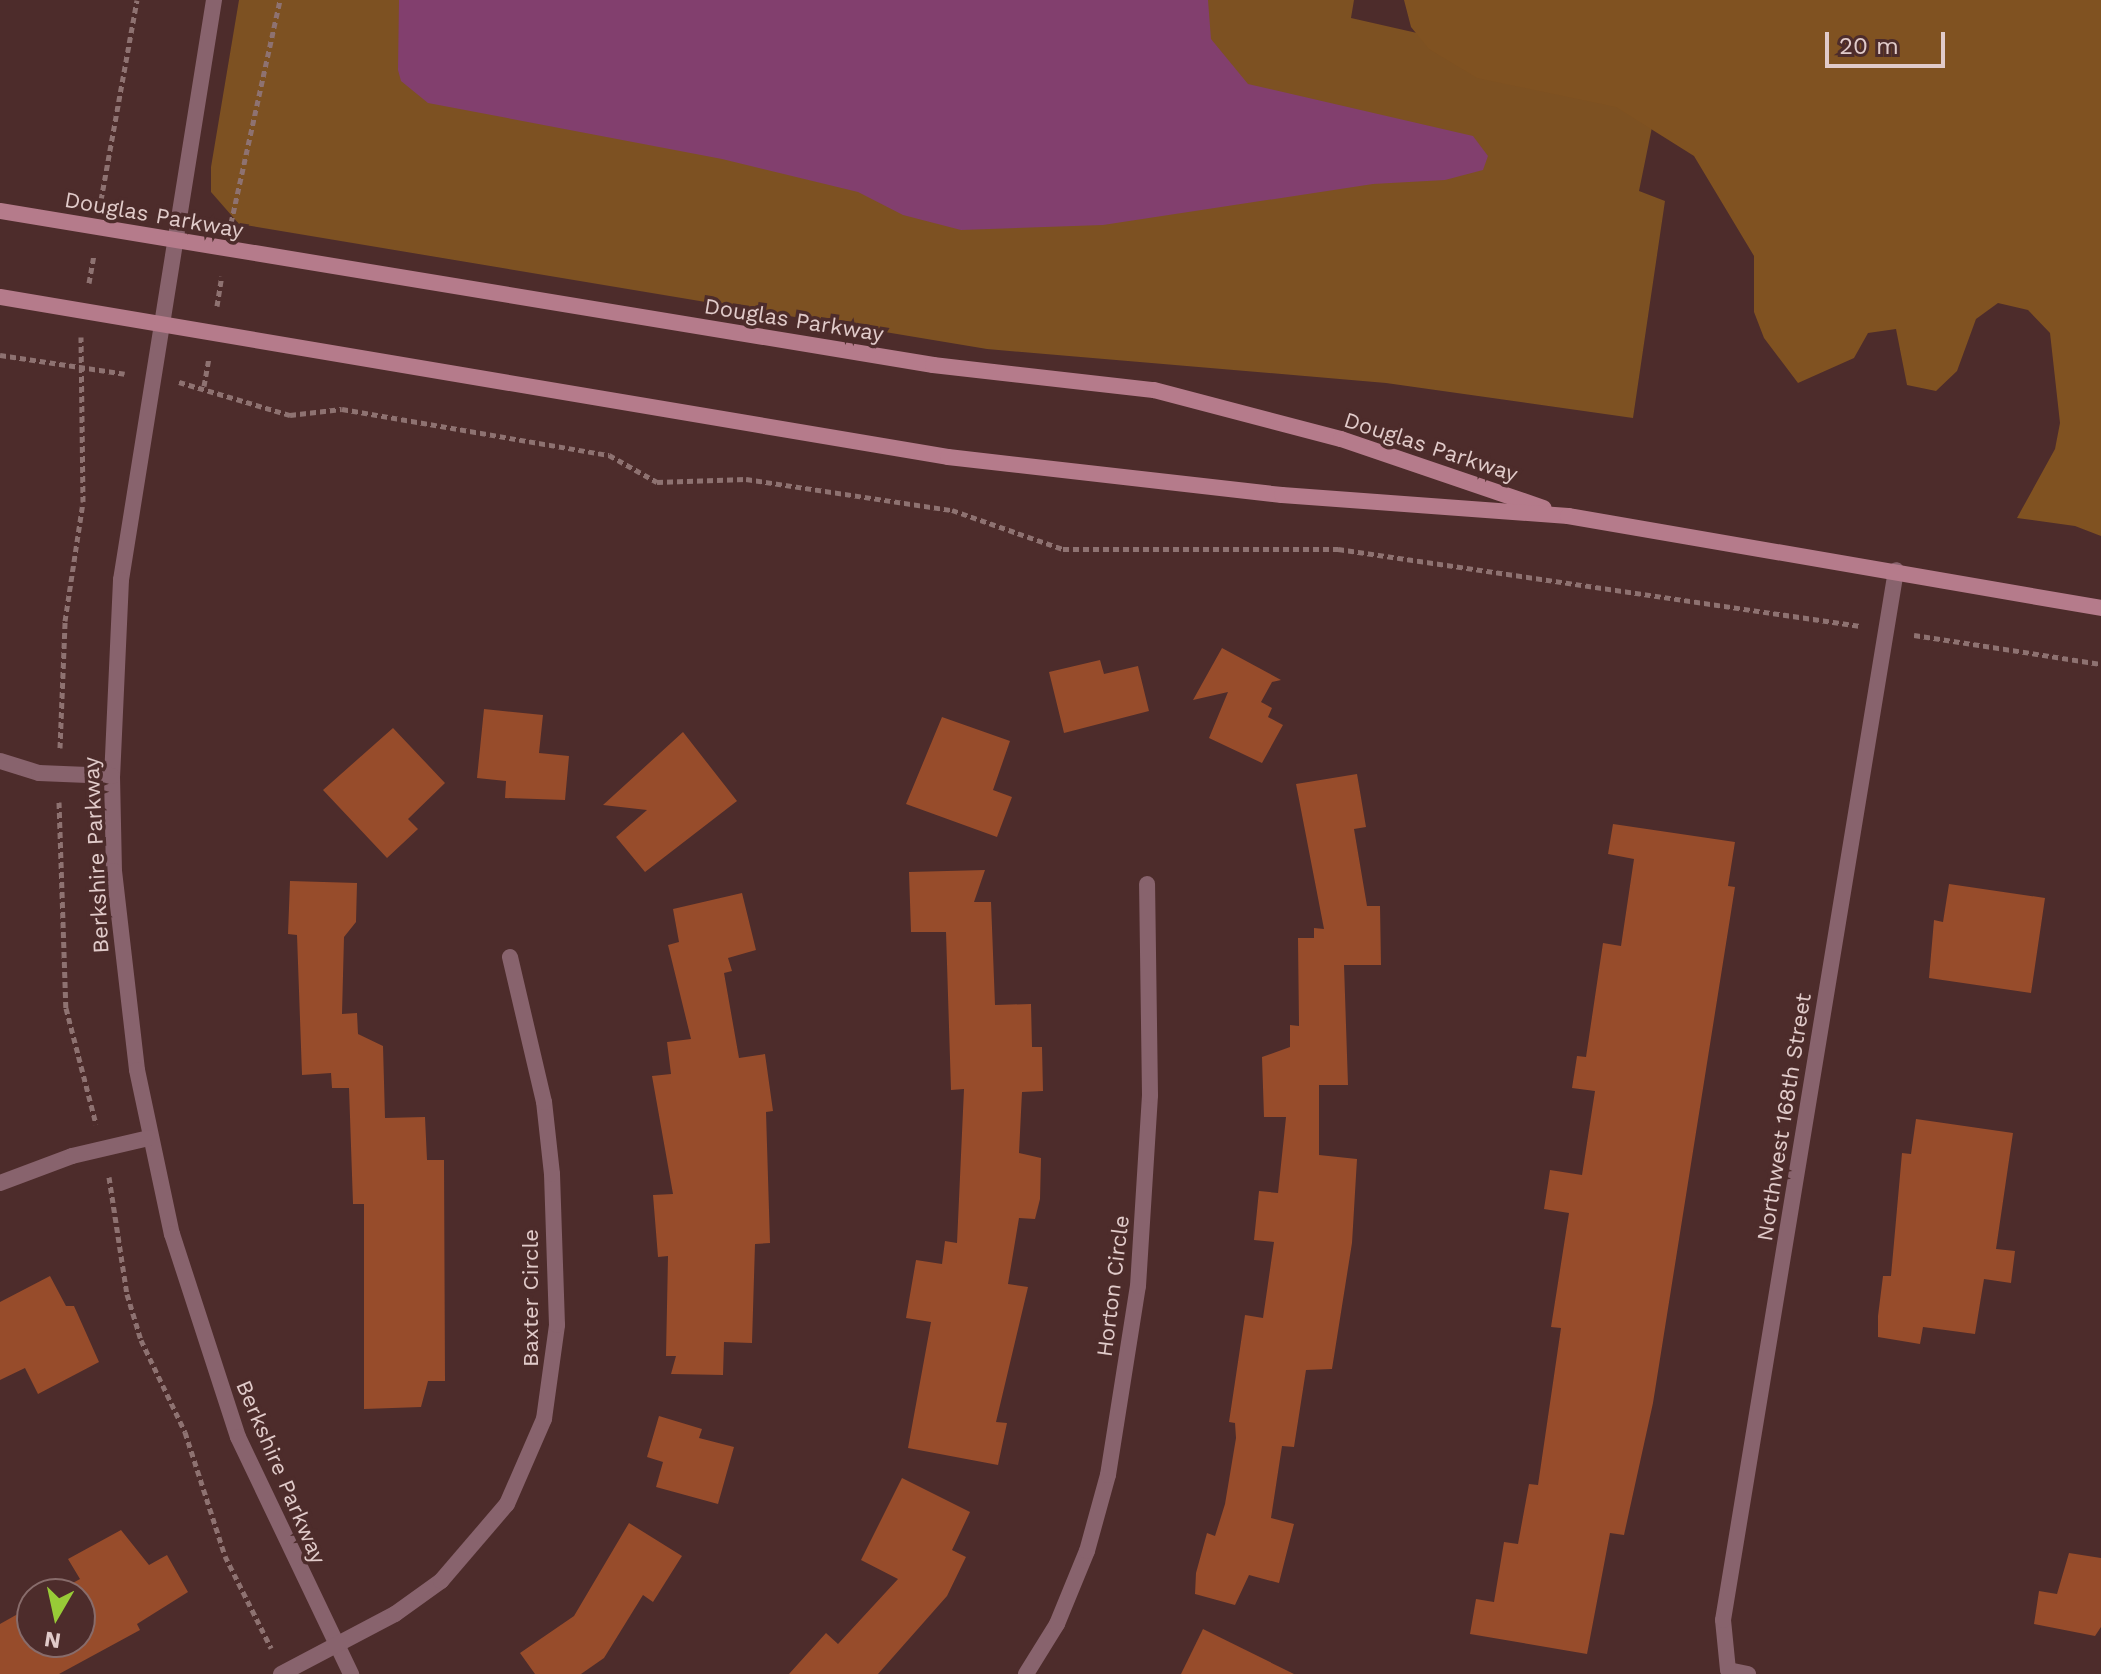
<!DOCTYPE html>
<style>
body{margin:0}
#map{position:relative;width:2101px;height:1674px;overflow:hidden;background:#4d2c2b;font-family:"Work Sans",sans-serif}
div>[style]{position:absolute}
.green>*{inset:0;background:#7d5122}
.forest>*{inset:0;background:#805221}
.water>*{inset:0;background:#823f6e}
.building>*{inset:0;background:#974c2b}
.path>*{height:5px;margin-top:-2.5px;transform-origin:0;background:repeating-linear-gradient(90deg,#8e7271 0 6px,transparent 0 10px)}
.minor>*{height:16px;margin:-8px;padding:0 8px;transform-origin:8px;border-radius:8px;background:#88636d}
.secondary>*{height:16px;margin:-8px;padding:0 8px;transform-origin:8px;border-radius:8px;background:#b57b8b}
span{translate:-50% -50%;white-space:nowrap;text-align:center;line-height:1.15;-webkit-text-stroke:7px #4d2c2b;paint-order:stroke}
.street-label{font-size:22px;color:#e1cbca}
.north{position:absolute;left:16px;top:1578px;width:80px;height:80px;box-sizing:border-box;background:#4d2c2b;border:2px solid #886c6b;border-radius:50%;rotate:189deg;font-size:22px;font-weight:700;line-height:32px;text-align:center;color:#e1cbca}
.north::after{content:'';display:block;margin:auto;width:28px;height:36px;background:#98cb37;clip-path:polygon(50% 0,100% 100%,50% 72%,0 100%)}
.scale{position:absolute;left:1825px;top:32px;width:120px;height:36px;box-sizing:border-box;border:4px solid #e1cbca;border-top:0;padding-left:10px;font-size:24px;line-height:28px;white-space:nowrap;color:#e1cbca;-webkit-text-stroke:6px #4d2c2b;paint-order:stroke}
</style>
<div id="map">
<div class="green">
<div style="clip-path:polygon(239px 0,1354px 0,1351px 18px,1660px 88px,1639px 191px,1665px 201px,1633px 418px,1386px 383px,987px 349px,239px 224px,211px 192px,211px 167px)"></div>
</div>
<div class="forest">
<div style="clip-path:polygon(1404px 0,2101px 0,2101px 536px,2075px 526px,2017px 518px,2055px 449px,2060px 423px,2050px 333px,2028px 310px,1998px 303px,1976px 319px,1957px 371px,1936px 391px,1907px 385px,1896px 329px,1868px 333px,1854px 358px,1798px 383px,1764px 338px,1754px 312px,1754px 256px,1694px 156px,1616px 107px,1477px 78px,1429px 49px,1411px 27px)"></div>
</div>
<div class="water">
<div style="clip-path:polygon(399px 0,1208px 0,1211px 39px,1248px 84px,1473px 136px,1488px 156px,1483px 170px,1445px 180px,1373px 184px,1103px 225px,961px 230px,903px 215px,858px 192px,722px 159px,428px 103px,401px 81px,398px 70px)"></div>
</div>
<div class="building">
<div style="clip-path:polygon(1222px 648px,1281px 680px,1272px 682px,1261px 702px,1272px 708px,1268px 717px,1283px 725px,1262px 763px,1209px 738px,1228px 692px,1193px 700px)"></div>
<div style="clip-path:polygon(1100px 660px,1104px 674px,1138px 666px,1149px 711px,1064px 733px,1049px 672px)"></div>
<div style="clip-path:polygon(484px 709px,543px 715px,539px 753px,569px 756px,565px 800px,505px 798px,506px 781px,477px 778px)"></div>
<div style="clip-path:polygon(942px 717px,1010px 741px,993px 790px,1012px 797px,997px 837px,906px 804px)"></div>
<div style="clip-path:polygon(393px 728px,445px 783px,408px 819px,418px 829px,387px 858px,323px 790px)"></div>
<div style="clip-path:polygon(683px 732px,737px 801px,645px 872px,616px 837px,647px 810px,603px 805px)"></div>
<div style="clip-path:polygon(1357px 774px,1366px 827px,1354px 829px,1367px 906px,1380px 906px,1381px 965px,1344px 965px,1348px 1085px,1319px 1085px,1319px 1155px,1357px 1159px,1352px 1243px,1332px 1369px,1306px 1370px,1294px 1447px,1282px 1446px,1271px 1518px,1294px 1524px,1279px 1583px,1249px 1575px,1235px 1605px,1195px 1594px,1196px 1573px,1207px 1533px,1215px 1536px,1225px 1504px,1236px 1438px,1235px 1423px,1229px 1422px,1245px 1315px,1263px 1318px,1274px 1242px,1254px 1240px,1259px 1191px,1278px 1193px,1286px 1117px,1264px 1117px,1262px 1057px,1290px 1047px,1290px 1025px,1299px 1026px,1298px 938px,1314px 938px,1314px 928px,1324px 929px,1296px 784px)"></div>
<div style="clip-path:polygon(1613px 824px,1735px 842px,1728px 886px,1735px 887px,1653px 1403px,1624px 1535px,1610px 1533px,1587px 1654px,1470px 1634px,1476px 1599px,1494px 1602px,1504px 1542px,1518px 1544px,1529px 1484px,1538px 1485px,1561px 1328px,1551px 1327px,1569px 1213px,1544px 1209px,1550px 1170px,1582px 1175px,1595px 1091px,1572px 1088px,1577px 1056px,1586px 1057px,1603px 943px,1621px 946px,1634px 859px,1608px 854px)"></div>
<div style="clip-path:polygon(985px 870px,974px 902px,991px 902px,995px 1005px,1031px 1004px,1032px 1047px,1042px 1047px,1043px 1091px,1022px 1092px,1019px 1153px,1041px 1158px,1040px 1199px,1035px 1219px,1019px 1218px,1008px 1284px,1028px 1287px,996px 1422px,1007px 1423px,998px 1465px,908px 1448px,931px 1322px,906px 1318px,916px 1260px,942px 1264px,945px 1241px,957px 1243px,964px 1089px,951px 1090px,946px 932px,911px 932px,909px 872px)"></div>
<div style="clip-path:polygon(290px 881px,357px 883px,356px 922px,344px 937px,342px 1014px,357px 1013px,358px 1034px,383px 1046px,385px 1118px,425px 1117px,427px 1160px,444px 1160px,445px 1381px,428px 1381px,421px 1407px,364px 1409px,364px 1204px,353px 1204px,349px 1088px,332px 1088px,331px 1073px,302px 1075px,297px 935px,288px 934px)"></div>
<div style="clip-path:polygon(1949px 884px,2045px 898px,2031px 993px,1929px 978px,1934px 920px,1943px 922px)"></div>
<div style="clip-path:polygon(742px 893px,756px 950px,728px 958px,732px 971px,724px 973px,739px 1058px,765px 1054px,773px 1111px,766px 1112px,770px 1243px,755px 1244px,752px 1343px,724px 1342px,723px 1375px,671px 1374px,676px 1356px,666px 1356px,668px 1256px,658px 1257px,653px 1195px,673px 1194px,652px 1076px,671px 1074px,667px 1042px,691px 1039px,668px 945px,679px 942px,673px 909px)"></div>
<div style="clip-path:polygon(1916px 1119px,2013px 1133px,1996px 1249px,2015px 1251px,2011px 1283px,1984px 1279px,1975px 1334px,1923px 1327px,1920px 1344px,1878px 1337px,1878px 1316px,1883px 1276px,1891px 1276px,1902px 1153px,1911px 1154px)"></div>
<div style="clip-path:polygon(50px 1276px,66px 1306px,74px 1306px,99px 1362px,38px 1394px,25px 1368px,0 1380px,0 1302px)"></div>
<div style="clip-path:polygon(659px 1416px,702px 1429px,699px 1438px,734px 1447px,718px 1504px,656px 1487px,663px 1462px,647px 1457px)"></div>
<div style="clip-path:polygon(902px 1478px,970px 1512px,952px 1550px,966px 1557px,947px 1596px,878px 1674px,789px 1674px,826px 1633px,838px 1644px,898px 1579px,861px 1560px)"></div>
<div style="clip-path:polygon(629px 1523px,682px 1556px,653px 1602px,643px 1595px,604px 1658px,581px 1674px,535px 1674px,520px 1653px,574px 1616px)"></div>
<div style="clip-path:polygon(121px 1530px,149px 1565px,167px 1555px,188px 1592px,137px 1624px,140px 1630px,59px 1674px,0 1674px,0 1624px,32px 1606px,32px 1642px,80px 1642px,80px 1594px,53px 1594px,80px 1579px,68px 1559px)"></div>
<div style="clip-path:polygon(2069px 1553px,2101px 1558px,2101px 1627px,2095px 1636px,2034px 1624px,2039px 1591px,2057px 1594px)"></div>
<div style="clip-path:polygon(1203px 1629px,1294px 1674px,1181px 1674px)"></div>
</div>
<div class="path">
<div style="left:101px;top:200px;width:203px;rotate:-79.8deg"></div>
<div style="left:231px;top:223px;width:228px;rotate:-77.6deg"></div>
<div style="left:89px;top:283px;width:29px;rotate:-80deg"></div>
<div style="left:217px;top:306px;width:30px;rotate:-81deg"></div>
<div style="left:0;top:355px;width:126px;rotate:8.6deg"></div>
<div style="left:179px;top:382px;width:116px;rotate:16.6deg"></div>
<div style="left:290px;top:415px;width:52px;rotate:-6.6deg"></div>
<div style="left:342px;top:409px;width:271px;rotate:9.8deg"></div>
<div style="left:609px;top:455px;width:55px;rotate:29.4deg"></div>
<div style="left:657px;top:482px;width:89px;rotate:-1.9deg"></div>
<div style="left:746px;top:479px;width:208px;rotate:8.6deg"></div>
<div style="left:952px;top:510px;width:118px;rotate:19.4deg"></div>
<div style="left:1063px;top:549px;width:275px"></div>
<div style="left:1338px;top:549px;width:528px;rotate:8.39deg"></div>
<div style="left:204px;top:386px;width:27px;rotate:-80deg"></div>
<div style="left:1914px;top:635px;width:189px;rotate:8.8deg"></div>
<div style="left:60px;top:748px;width:127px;rotate:-87.7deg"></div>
<div style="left:65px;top:621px;width:120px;rotate:-81.4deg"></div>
<div style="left:83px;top:502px;width:165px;rotate:-90.7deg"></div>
<div style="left:59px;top:802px;width:206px;rotate:88.1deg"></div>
<div style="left:66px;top:1008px;width:120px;rotate:75.5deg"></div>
<div style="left:109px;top:1177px;width:118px;rotate:81.3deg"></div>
<div style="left:127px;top:1294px;width:48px;rotate:73.1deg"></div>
<div style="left:141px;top:1340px;width:102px;rotate:64.4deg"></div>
<div style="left:185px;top:1432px;width:130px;rotate:72.1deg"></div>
<div style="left:225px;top:1556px;width:103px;rotate:63.4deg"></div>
</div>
<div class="minor">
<div style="left:214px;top:0;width:587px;rotate:99.11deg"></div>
<div style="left:121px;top:580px;width:196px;rotate:92.6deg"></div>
<div style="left:112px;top:776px;width:95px;rotate:88.8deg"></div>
<div style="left:114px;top:871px;width:200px;rotate:83.4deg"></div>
<div style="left:137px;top:1070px;width:168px;rotate:78deg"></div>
<div style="left:172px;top:1234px;width:213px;rotate:72deg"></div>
<div style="left:238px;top:1437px;width:263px;rotate:64.5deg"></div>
<div style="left:0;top:761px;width:41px;rotate:17.1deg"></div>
<div style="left:39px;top:773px;width:73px;rotate:2.4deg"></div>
<div style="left:0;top:1183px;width:77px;rotate:-20.6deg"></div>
<div style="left:72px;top:1156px;width:79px;rotate:-13.2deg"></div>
<div style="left:281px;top:1674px;width:129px;rotate:-27.8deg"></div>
<div style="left:395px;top:1614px;width:57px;rotate:-35.7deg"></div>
<div style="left:441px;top:1581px;width:101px;rotate:-49.4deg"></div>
<div style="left:507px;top:1504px;width:93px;rotate:-66.5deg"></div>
<div style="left:544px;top:1419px;width:95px;rotate:-82.1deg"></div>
<div style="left:557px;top:1325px;width:151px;rotate:-91.9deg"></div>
<div style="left:552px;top:1174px;width:72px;rotate:-96.3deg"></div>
<div style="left:544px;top:1102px;width:149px;rotate:-103.2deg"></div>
<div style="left:1026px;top:1674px;width:59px;rotate:-58.2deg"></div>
<div style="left:1057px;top:1624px;width:79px;rotate:-67.7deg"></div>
<div style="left:1087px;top:1551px;width:79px;rotate:-74.6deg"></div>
<div style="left:1108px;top:1475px;width:191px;rotate:-81deg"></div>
<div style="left:1138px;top:1286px;width:191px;rotate:-86.4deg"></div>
<div style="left:1150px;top:1095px;width:211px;rotate:-90.8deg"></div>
<div style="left:1748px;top:1674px;width:20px;rotate:-169deg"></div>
<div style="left:1728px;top:1670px;width:50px;rotate:-95.7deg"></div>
<div style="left:1723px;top:1620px;width:1064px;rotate:-80.64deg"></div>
</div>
<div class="secondary">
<div style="left:0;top:211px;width:946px;rotate:9.37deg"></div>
<div style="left:933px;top:365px;width:222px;rotate:6.5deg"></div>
<div style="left:1154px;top:390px;width:193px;rotate:14.7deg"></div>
<div style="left:1341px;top:439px;width:214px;rotate:18.8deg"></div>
<div style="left:0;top:297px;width:961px;rotate:9.58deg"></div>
<div style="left:948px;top:457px;width:336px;rotate:6.5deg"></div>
<div style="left:1282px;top:495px;width:287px;rotate:4.2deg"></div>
<div style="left:1568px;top:516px;width:541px;rotate:9.79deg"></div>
</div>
<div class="street-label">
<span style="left:154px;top:215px;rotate:10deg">Douglas Parkway</span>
<span style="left:794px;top:320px;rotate:9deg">Douglas Parkway</span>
<span style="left:1431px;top:447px;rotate:18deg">Douglas Parkway</span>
<span style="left:96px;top:855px;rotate:-93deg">Berkshire Parkway</span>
<span style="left:1784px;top:1117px;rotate:-81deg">Northwest 168th Street</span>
<span style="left:1113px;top:1286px;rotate:-83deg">Horton Circle</span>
<span style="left:531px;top:1298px;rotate:-90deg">Baxter Circle</span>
<span style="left:281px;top:1472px;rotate:67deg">Berkshire Parkway</span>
</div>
<div class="north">N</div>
<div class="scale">20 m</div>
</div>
